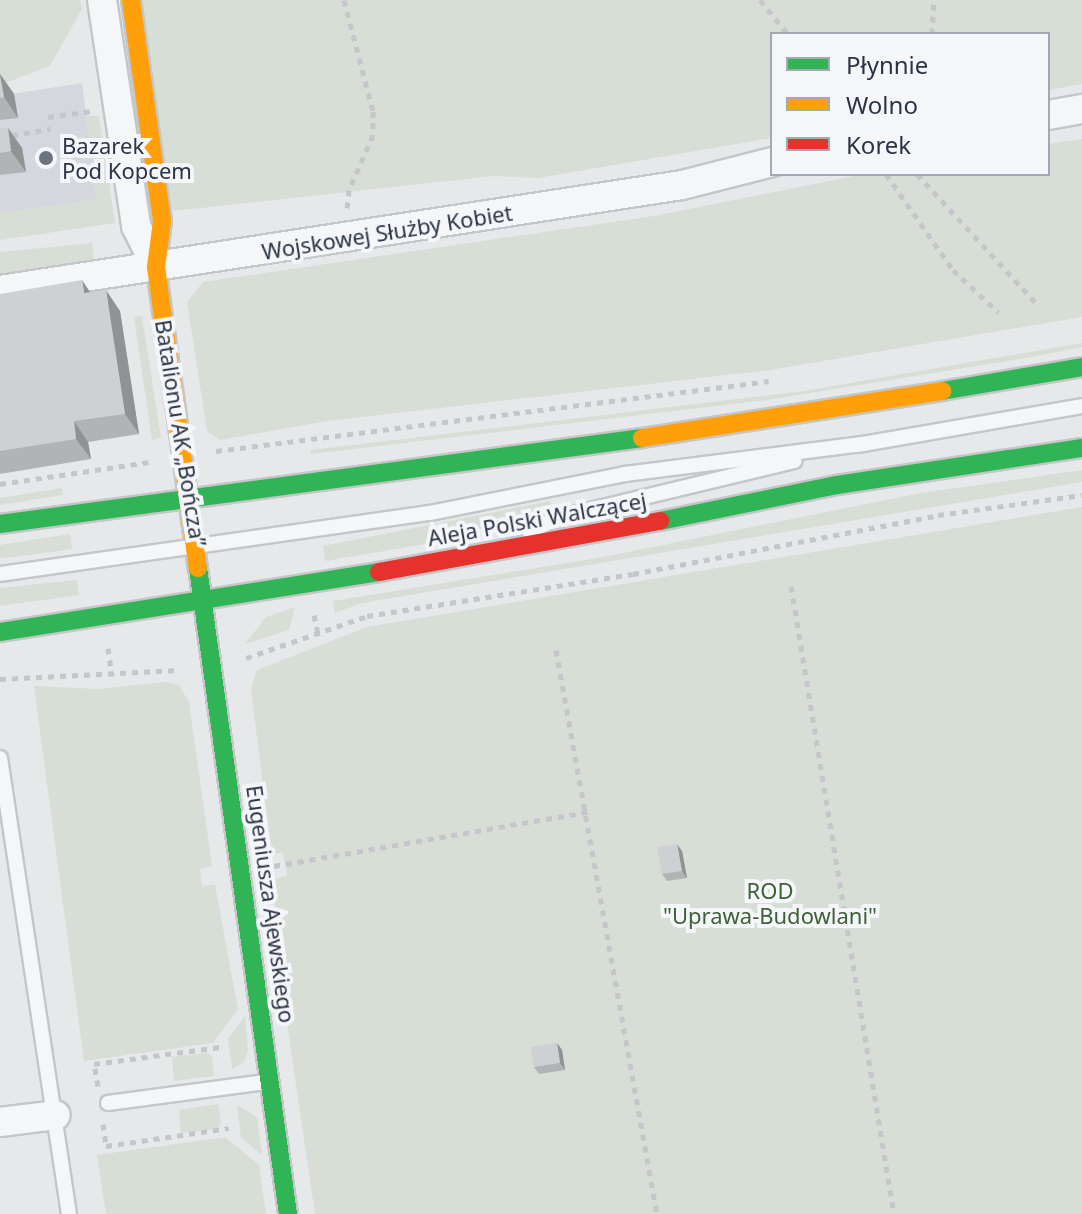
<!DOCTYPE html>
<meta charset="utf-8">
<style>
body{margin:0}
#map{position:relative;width:1082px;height:1214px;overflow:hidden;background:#e6e8ea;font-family:"Noto Sans",sans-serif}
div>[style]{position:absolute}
.built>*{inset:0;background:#d4d7dd}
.green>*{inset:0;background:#d6ded6}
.path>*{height:5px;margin-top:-2.5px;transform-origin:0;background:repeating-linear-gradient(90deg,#c5c6ca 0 6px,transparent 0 12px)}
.roads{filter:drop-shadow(2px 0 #c4c6c8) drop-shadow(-2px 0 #c4c6c8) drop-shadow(0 2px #c4c6c8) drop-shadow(0 -2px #c4c6c8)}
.lane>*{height:14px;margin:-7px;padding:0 7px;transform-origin:7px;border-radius:7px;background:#f5f6f7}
.street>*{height:28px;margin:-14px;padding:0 14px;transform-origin:14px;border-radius:14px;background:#f5f6f7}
.fast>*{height:18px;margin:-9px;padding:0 9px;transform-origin:9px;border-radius:9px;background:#30b455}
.slow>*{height:18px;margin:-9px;padding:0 9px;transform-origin:9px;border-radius:9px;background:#ff9f0a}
.jam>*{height:18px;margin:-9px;padding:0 9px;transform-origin:9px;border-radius:9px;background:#e5322d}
.wall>*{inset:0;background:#b1b3b5}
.shaded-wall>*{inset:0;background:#909294}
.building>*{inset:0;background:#ced0d3}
.dots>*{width:22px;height:22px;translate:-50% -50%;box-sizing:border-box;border:4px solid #f4f6f9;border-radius:50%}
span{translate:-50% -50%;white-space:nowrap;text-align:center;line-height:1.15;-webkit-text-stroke:8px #f4f6f9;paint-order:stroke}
.poi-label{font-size:22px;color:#2b3445}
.left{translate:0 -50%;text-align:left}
.street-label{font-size:22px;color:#2b3445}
.park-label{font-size:22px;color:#3f6138}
.legend{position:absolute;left:770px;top:32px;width:280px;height:144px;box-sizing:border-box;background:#f4f6f9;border:2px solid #a4a8b1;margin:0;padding:10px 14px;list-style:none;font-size:24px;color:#2b3445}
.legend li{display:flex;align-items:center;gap:16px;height:40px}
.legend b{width:40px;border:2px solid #a4a8b1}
</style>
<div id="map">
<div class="built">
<div style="clip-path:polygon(82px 83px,97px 200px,0 213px,0 96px)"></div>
</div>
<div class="green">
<div style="clip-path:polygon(0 0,80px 0,82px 9px,50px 66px,0 85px)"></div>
<div style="clip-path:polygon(139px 0,1082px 0,1082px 84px,1048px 90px,1048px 34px,772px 34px,772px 138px,538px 178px,494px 176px,173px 211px)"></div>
<div style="clip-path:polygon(86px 116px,99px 116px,115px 223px,0 240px,0 213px,96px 199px)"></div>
<div style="clip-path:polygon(1082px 139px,1082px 317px,770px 370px,327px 421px,220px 440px,207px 431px,187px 302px,203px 282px,654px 216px,864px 174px,1048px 174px,1048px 144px)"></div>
<div style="clip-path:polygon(92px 243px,94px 260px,0 275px,0 252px)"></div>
<div style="clip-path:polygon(142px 316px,161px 438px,152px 440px,134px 317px)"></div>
<div style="clip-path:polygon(1082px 343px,1082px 347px,1032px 357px,767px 400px,311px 454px,311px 450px,804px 391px)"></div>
<div style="clip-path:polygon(1082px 470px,1082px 482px,362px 603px,335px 613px,333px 601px,598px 558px,921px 493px)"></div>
<div style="clip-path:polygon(62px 488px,63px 495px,0 505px,0 498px)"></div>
<div style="clip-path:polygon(550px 501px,551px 508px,431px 543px,325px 561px,323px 546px)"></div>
<div style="clip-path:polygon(1082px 507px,1082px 1214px,315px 1214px,277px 956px,274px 879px,287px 876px,283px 852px,272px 855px,251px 689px,257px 670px,367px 627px)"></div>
<div style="clip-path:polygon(70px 534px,72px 549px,0 559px,0 545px)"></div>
<div style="clip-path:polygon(77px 580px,79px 595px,0 606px,0 588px)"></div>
<div style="clip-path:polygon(295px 607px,289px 630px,245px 644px,266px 617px)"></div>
<div style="clip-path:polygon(165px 682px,179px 685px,189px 702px,212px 866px,200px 869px,202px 886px,215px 885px,238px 1009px,213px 1043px,84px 1061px,34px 686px,97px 689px)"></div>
<div style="clip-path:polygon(245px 1016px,248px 1051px,244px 1062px,232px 1069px,228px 1039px)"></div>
<div style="clip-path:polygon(207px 1053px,212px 1056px,214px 1076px,174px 1081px,172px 1057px)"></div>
<div style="clip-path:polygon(218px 1104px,221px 1123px,216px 1129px,181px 1133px,179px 1110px)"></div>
<div style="clip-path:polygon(237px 1105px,257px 1117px,262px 1155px,241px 1138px)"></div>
<div style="clip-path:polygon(225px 1137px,259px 1165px,266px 1214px,106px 1214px,97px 1155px)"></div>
</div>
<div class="path">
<div style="left:344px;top:0;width:115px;rotate:75.4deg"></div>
<div style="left:373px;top:111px;width:24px;rotate:90deg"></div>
<div style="left:373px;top:135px;width:60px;rotate:113.6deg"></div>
<div style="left:349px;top:190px;width:20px;rotate:96deg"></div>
<div style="left:760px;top:0;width:44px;rotate:50.5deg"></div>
<div style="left:932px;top:34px;width:34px;rotate:-87deg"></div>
<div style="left:48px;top:117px;width:44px;rotate:-7.8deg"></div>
<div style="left:0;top:137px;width:51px;rotate:-9.1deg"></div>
<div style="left:886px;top:174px;width:117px;rotate:55.1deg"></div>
<div style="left:953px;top:270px;width:62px;rotate:43deg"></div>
<div style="left:917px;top:174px;width:178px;rotate:47.3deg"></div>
<div style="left:216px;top:451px;width:557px;rotate:-7.21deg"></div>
<div style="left:0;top:484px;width:151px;rotate:-8.4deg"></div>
<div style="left:791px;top:586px;width:636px;rotate:80.69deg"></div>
<div style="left:314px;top:615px;width:19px;rotate:78deg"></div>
<div style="left:108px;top:648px;width:28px;rotate:82deg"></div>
<div style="left:556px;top:650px;width:573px;rotate:79.85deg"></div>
<div style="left:246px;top:658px;width:128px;rotate:-19.1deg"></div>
<div style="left:367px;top:616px;width:269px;rotate:-9deg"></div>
<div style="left:633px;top:574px;width:311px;rotate:-10.9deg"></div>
<div style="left:938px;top:515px;width:145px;rotate:-7.9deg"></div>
<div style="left:0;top:679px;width:178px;rotate:-2.9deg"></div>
<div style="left:274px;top:866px;width:319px;rotate:-9.8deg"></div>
<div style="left:98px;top:1086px;width:22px;rotate:-100deg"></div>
<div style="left:94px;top:1064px;width:127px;rotate:-7.7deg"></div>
<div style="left:103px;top:1124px;width:22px;rotate:82deg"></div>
<div style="left:106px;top:1146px;width:124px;rotate:-8.3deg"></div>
</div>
<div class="roads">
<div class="lane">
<div style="left:857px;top:445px;width:228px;rotate:-9.8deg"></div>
<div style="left:529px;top:531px;width:39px;rotate:-23deg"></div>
<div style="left:565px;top:516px;width:236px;rotate:-13.5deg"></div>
<div style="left:0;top:574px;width:434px;rotate:-8.1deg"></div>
<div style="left:430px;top:513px;width:199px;rotate:-11.3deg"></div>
<div style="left:625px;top:474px;width:241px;rotate:-7.2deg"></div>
<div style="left:0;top:758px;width:461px;rotate:81.4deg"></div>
<div style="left:108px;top:1103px;width:159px;rotate:-7.6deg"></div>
</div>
<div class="street">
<div style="left:102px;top:0;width:229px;rotate:81.4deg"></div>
<div style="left:136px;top:226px;width:45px;rotate:63.4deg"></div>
<div style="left:1048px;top:115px;width:35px;rotate:-10deg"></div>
<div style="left:0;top:290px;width:690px;rotate:-8.75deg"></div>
<div style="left:682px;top:185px;width:93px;rotate:-14.3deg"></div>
<div style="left:0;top:1122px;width:56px;rotate:-7.1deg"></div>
</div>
<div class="fast">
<div style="left:942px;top:391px;width:142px;rotate:-9.7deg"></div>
<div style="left:660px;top:521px;width:181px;rotate:-11.5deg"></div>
<div style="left:837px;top:485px;width:248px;rotate:-8.6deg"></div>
<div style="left:0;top:524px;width:648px;rotate:-7.63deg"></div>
<div style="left:198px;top:568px;width:652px;rotate:82.07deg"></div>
<div style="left:0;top:632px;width:384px;rotate:-9deg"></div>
</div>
<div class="slow">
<div style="left:131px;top:0;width:223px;rotate:82deg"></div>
<div style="left:162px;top:221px;width:46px;rotate:97.4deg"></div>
<div style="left:156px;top:267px;width:304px;rotate:82.1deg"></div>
<div style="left:642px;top:438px;width:304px;rotate:-8.9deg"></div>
</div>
<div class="jam">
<div style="left:379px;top:572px;width:286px;rotate:-10.3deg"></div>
</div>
</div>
<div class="wall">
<div style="clip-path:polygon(0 74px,14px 94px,18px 118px,0 120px)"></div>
<div style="clip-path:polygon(8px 128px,22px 148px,26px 172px,0 175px,0 129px)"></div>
<div style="clip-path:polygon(90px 292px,120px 311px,139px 434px,88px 442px,91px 459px,0 474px,0 294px)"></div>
<div style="clip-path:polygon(682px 851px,687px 878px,667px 881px,662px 874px)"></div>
<div style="clip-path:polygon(557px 1043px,562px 1050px,565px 1070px,539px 1074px,534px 1067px)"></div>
</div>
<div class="shaded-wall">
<div style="clip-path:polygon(0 74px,14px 94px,18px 118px,4px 97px)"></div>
<div style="clip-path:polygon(8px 128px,22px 148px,26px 172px,11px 151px)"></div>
<div style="clip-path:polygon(82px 280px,96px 301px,84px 293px)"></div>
<div style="clip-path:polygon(106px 290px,120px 311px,139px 434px,125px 414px)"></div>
<div style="clip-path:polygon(74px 421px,88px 442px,91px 459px,76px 439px)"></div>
<div style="clip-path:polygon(677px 844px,682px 851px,687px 878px,682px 871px)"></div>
<div style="clip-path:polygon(557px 1043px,562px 1050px,565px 1070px,560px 1063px)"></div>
</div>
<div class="building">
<div style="clip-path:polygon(0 76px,4px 97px,0 98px)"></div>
<div style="clip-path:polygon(8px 128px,11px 151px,0 153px,0 129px)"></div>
<div style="clip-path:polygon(82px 280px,84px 293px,106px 290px,125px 414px,74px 421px,76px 439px,0 451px,0 294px)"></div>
<div style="clip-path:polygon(677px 844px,682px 871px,662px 874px,657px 847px)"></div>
<div style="clip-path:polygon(557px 1043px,560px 1063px,534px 1067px,531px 1047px)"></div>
</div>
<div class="dots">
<div style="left:46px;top:158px;background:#6c737f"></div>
</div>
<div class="poi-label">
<span class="left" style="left:62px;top:158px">Bazarek<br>Pod Kopcem</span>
</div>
<div class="street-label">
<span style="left:387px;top:232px;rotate:-9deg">Wojskowej Służby Kobiet</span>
<span style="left:181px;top:433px;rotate:81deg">Batalionu AK „Bończa”</span>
<span style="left:537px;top:519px;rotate:-10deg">Aleja Polski Walczącej</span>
<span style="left:271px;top:904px;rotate:82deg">Eugeniusza Ajewskiego</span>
</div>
<div class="park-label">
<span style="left:770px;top:903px">ROD<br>"Uprawa-Budowlani"</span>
</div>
<ul class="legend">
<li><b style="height:10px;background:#30b455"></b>Płynnie</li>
<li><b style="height:10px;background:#ff9f0a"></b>Wolno</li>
<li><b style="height:10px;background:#e5322d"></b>Korek</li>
</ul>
</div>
